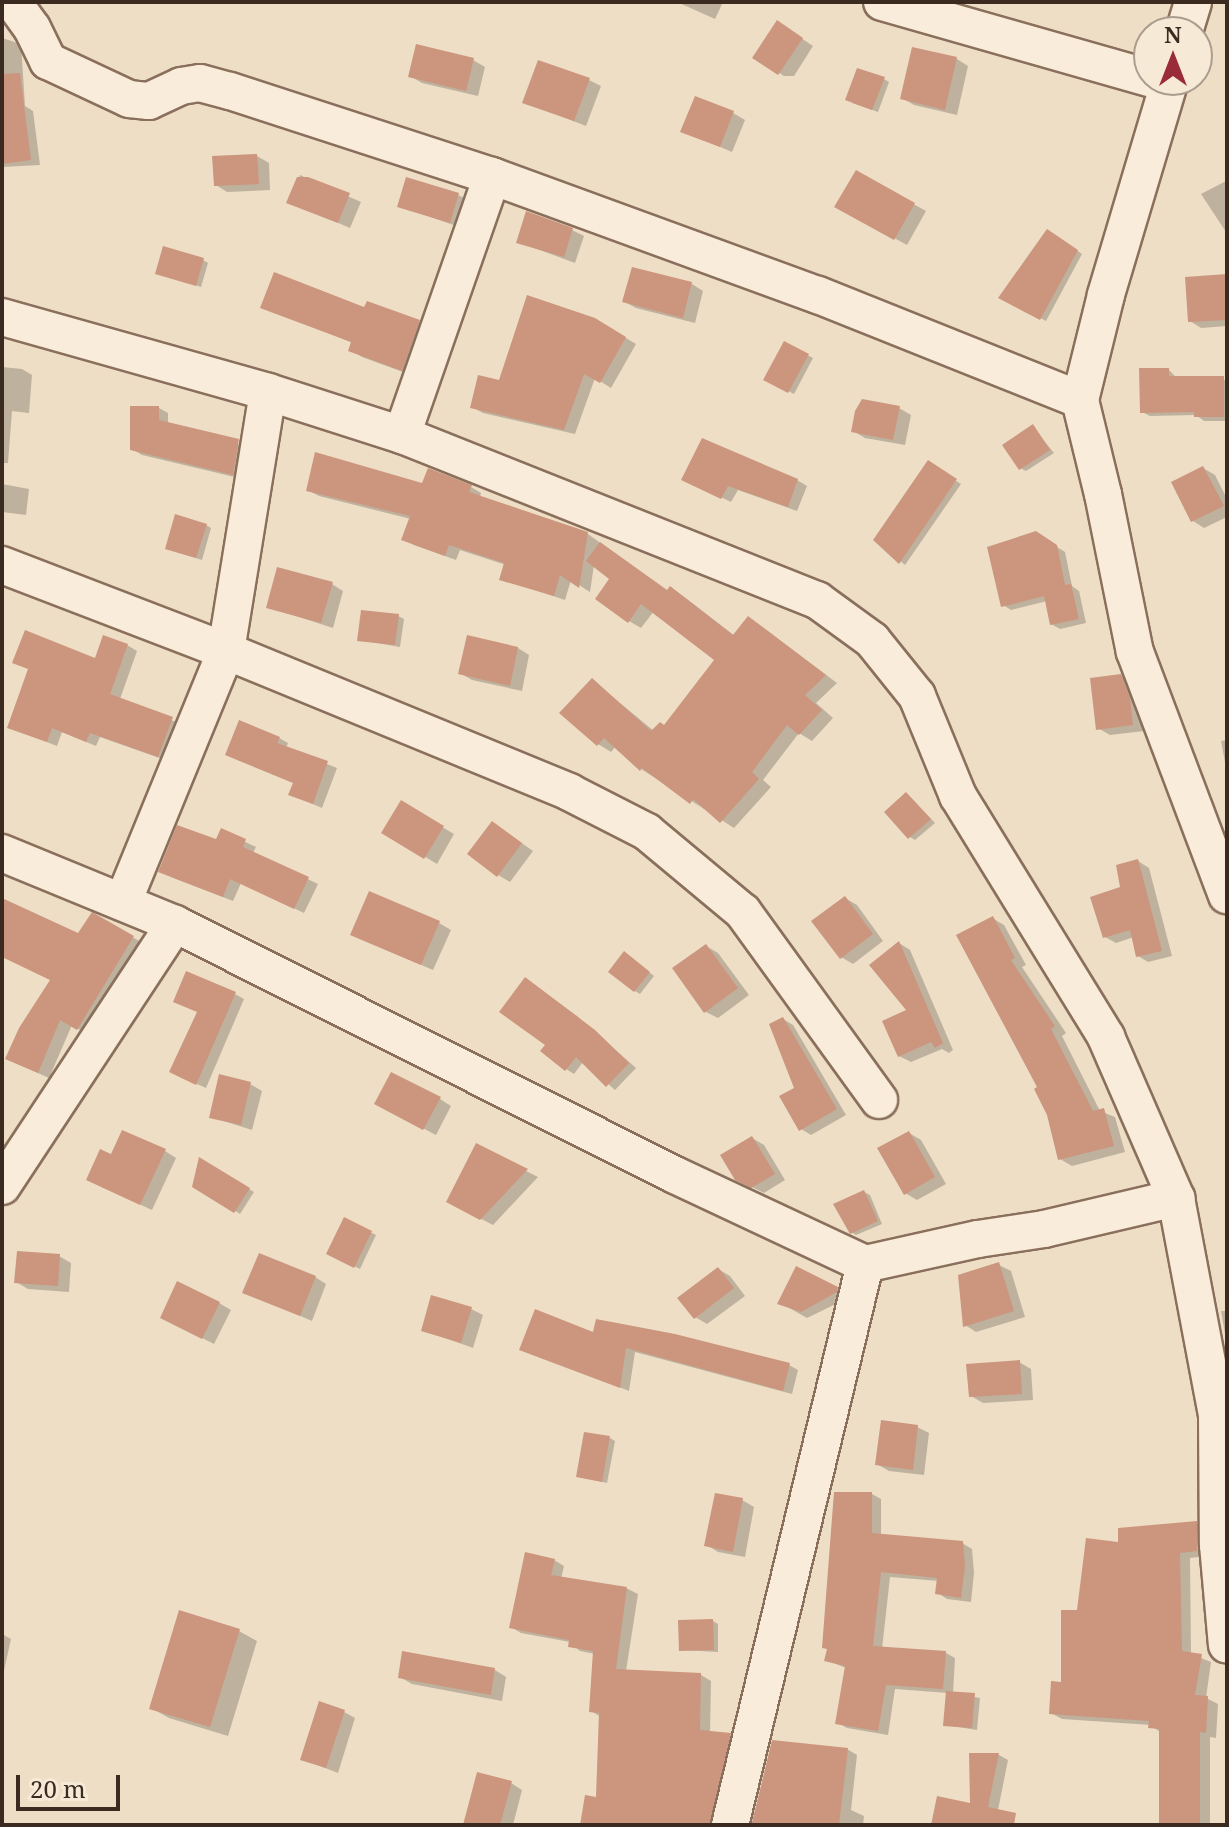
<!DOCTYPE html>
<style>
body{margin:0}
#map{position:relative;width:1229px;height:1827px;overflow:hidden;background:#eedec6;font-family:"Noto Serif",serif}
div>[style]{position:absolute}
.shadow>*{inset:0;background:#0003}
.building>*{inset:0;background:#cc957d}
.roads{filter:drop-shadow(2px 0 #8a705c) drop-shadow(-2px 0 #8a705c) drop-shadow(0 2px #8a705c) drop-shadow(0 -2px #8a705c)}
.minor>*{height:36px;margin:-18px;padding:0 18px;transform-origin:18px;border-radius:18px;background:#f9ecda}
span{translate:-50% -50%;white-space:nowrap;text-align:center;line-height:1.15;-webkit-text-stroke:8px #f6e9d6;paint-order:stroke}
.frame{position:absolute;inset:0;border:4px solid #3a2a20;pointer-events:none}
.north{position:absolute;left:1133px;top:16px;width:80px;height:80px;box-sizing:border-box;background:#f6e9d6;border:2px solid #ab9d8d;border-radius:50%;rotate:0deg;font-size:22px;font-weight:700;line-height:32px;text-align:center;color:#3a2a20}
.north::after{content:'';display:block;margin:auto;width:28px;height:36px;background:#992c38;clip-path:polygon(50% 0,100% 100%,50% 72%,0 100%)}
.scale{position:absolute;left:16px;top:1775px;width:104px;height:36px;box-sizing:border-box;border:4px solid #3a2a20;border-top:0;padding-left:10px;font-size:24px;line-height:28px;white-space:nowrap;color:#3a2a20;-webkit-text-stroke:6px #f6e9d6;paint-order:stroke}
</style>
<div id="map">
<div class="shadow">
<div style="clip-path:polygon(677px 2px,723px 2px,715px 19px)"></div>
<div style="clip-path:polygon(789px 30px,813px 46px,794px 76px,784px 76px,755px 58px)"></div>
<div style="clip-path:polygon(2px 38px,21px 44px,25px 106px,33px 111px,40px 165px,2px 167px)"></div>
<div style="clip-path:polygon(914px 49px,957px 59px,968px 66px,957px 115px,914px 105px,902px 98px)"></div>
<div style="clip-path:polygon(473px 60px,485px 67px,478px 96px,422px 83px,410px 76px)"></div>
<div style="clip-path:polygon(884px 79px,889px 82px,878px 112px,852px 103px)"></div>
<div style="clip-path:polygon(589px 80px,601px 86px,586px 126px,524px 102px)"></div>
<div style="clip-path:polygon(733px 113px,745px 120px,732px 152px,683px 131px)"></div>
<div style="clip-path:polygon(257px 156px,269px 163px,270px 190px,227px 192px,216px 185px)"></div>
<div style="clip-path:polygon(856px 172px,926px 211px,907px 245px,837px 207px)"></div>
<div style="clip-path:polygon(300px 175px,361px 202px,350px 228px,289px 202px)"></div>
<div style="clip-path:polygon(1226px 181px,1227px 232px,1226px 232px,1201px 194px)"></div>
<div style="clip-path:polygon(458px 195px,470px 201px,462px 228px,399px 206px)"></div>
<div style="clip-path:polygon(572px 230px,584px 236px,575px 263px,518px 242px)"></div>
<div style="clip-path:polygon(1053px 234px,1082px 254px,1046px 321px,1001px 297px)"></div>
<div style="clip-path:polygon(203px 260px,208px 263px,201px 287px,157px 273px)"></div>
<div style="clip-path:polygon(633px 269px,692px 284px,703px 291px,695px 323px,636px 308px,625px 302px)"></div>
<div style="clip-path:polygon(1227px 277px,1227px 326px,1201px 328px,1190px 321px)"></div>
<div style="clip-path:polygon(263px 307px,365px 310px,419px 322px,430px 329px,414px 376px,362px 357px,351px 350px,353px 343px)"></div>
<div style="clip-path:polygon(594px 319px,636px 344px,611px 388px,595px 378px,575px 434px,483px 413px,472px 407px,500px 382px)"></div>
<div style="clip-path:polygon(785px 343px,813px 358px,794px 394px,766px 379px)"></div>
<div style="clip-path:polygon(2px 367px,22px 369px,32px 375px,29px 413px,12px 411px,8px 463px,2px 463px)"></div>
<div style="clip-path:polygon(1169px 370px,1177px 378px,1227px 380px,1227px 421px,1204px 421px,1196px 415px,1150px 416px,1142px 412px)"></div>
<div style="clip-path:polygon(159px 408px,168px 413px,168px 424px,248px 447px,243px 479px,142px 455px,132px 449px)"></div>
<div style="clip-path:polygon(899px 408px,911px 415px,905px 445px,865px 438px,853px 431px)"></div>
<div style="clip-path:polygon(1033px 427px,1054px 453px,1026px 471px,1020px 468px)"></div>
<div style="clip-path:polygon(928px 463px,961px 484px,905px 565px,876px 540px)"></div>
<div style="clip-path:polygon(1203px 468px,1215px 475px,1227px 499px,1227px 517px,1204px 528px,1193px 521px)"></div>
<div style="clip-path:polygon(797px 480px,807px 486px,797px 511px,738px 490px,731px 502px,693px 484px)"></div>
<div style="clip-path:polygon(2px 484px,29px 489px,26px 515px,2px 512px)"></div>
<div style="clip-path:polygon(423px 485px,471px 487px,481px 493px,480px 497px,588px 534px,668px 592px,671px 589px,683px 596px,735px 636px,761px 626px,837px 683px,816px 703px,833px 718px,812px 741px,799px 733px,763px 780px,771px 787px,734px 828px,641px 769px,616px 746px,611px 752px,598px 744px,592px 680px,654px 731px,665px 727px,717px 660px,654px 611px,641px 628px,629px 621px,612px 579px,594px 565px,590px 592px,571px 580px,565px 600px,501px 579px,506px 565px,460px 550px,456px 560px,414px 545px,404px 539px,411px 519px,319px 496px,308px 490px)"></div>
<div style="clip-path:polygon(206px 525px,211px 528px,202px 560px,173px 551px)"></div>
<div style="clip-path:polygon(1044px 539px,1065px 552px,1072px 586px,1079px 591px,1086px 623px,1060px 629px,1051px 624px,1047px 601px,1011px 610px,1003px 605px)"></div>
<div style="clip-path:polygon(332px 584px,343px 591px,333px 628px,268px 607px)"></div>
<div style="clip-path:polygon(398px 616px,404px 619px,400px 647px,359px 640px)"></div>
<div style="clip-path:polygon(469px 637px,518px 648px,529px 655px,522px 691px,472px 680px,460px 673px)"></div>
<div style="clip-path:polygon(127px 645px,137px 651px,120px 699px,181px 724px,168px 761px,100px 737px,96px 746px,62px 732px,57px 746px,10px 728px,96px 661px)"></div>
<div style="clip-path:polygon(1121px 676px,1133px 683px,1141px 707px,1144px 731px,1110px 735px,1098px 728px)"></div>
<div style="clip-path:polygon(279px 738px,288px 743px,286px 748px,337px 768px,322px 808px,291px 795px,295px 783px,236px 759px)"></div>
<div style="clip-path:polygon(1227px 740px,1227px 773px,1221px 741px)"></div>
<div style="clip-path:polygon(907px 794px,935px 823px,915px 840px,910px 837px)"></div>
<div style="clip-path:polygon(402px 803px,454px 834px,437px 864px,384px 832px)"></div>
<div style="clip-path:polygon(493px 823px,533px 851px,510px 882px,498px 875px)"></div>
<div style="clip-path:polygon(222px 831px,256px 847px,253px 853px,318px 884px,304px 913px,241px 883px,233px 901px,171px 877px,217px 841px)"></div>
<div style="clip-path:polygon(1138px 861px,1149px 868px,1172px 956px,1148px 962px,1138px 956px,1134px 937px,1116px 943px,1105px 937px,1123px 888px)"></div>
<div style="clip-path:polygon(845px 898px,857px 905px,883px 941px,853px 964px,841px 957px)"></div>
<div style="clip-path:polygon(2px 900px,79px 936px,92px 915px,143px 943px,88px 1035px,72px 1025px,49px 1078px,18px 1064px,52px 980px,2px 956px)"></div>
<div style="clip-path:polygon(992px 918px,1004px 925px,1026px 965px,1022px 967px,1066px 1033px,1062px 1036px,1100px 1111px,1115px 1117px,1125px 1152px,1072px 1166px,1060px 1159px)"></div>
<div style="clip-path:polygon(439px 923px,451px 930px,433px 970px,365px 941px)"></div>
<div style="clip-path:polygon(899px 943px,910px 950px,953px 1050px,949px 1053px,942px 1049px,911px 1062px,899px 1056px,909px 1011px)"></div>
<div style="clip-path:polygon(706px 946px,718px 953px,749px 995px,718px 1018px,706px 1012px)"></div>
<div style="clip-path:polygon(630px 957px,654px 976px,640px 994px,635px 991px)"></div>
<div style="clip-path:polygon(533px 984px,577px 1016px,636px 1068px,615px 1090px,583px 1062px,574px 1074px,566px 1069px,548px 1044px)"></div>
<div style="clip-path:polygon(235px 994px,244px 999px,206px 1088px,181px 1077px)"></div>
<div style="clip-path:polygon(783px 1019px,793px 1025px,846px 1115px,811px 1135px,801px 1129px)"></div>
<div style="clip-path:polygon(250px 1084px,262px 1091px,252px 1130px,211px 1117px)"></div>
<div style="clip-path:polygon(440px 1099px,451px 1106px,436px 1135px,388px 1110px)"></div>
<div style="clip-path:polygon(909px 1133px,921px 1140px,946px 1184px,917px 1200px,905px 1193px)"></div>
<div style="clip-path:polygon(752px 1138px,764px 1145px,785px 1180px,764px 1193px,750px 1186px)"></div>
<div style="clip-path:polygon(477px 1146px,538px 1177px,493px 1225px,460px 1208px)"></div>
<div style="clip-path:polygon(165px 1151px,176px 1158px,152px 1210px,100px 1186px,112px 1157px)"></div>
<div style="clip-path:polygon(201px 1160px,254px 1192px,240px 1214px,195px 1186px)"></div>
<div style="clip-path:polygon(864px 1192px,870px 1195px,882px 1224px,856px 1235px,851px 1232px)"></div>
<div style="clip-path:polygon(344px 1219px,376px 1235px,360px 1269px,328px 1253px)"></div>
<div style="clip-path:polygon(59px 1256px,71px 1263px,69px 1292px,28px 1289px,16px 1282px)"></div>
<div style="clip-path:polygon(999px 1265px,1011px 1271px,1025px 1317px,976px 1332px,965px 1325px)"></div>
<div style="clip-path:polygon(718px 1269px,730px 1276px,745px 1296px,707px 1324px,695px 1317px)"></div>
<div style="clip-path:polygon(315px 1277px,326px 1284px,312px 1321px,245px 1292px)"></div>
<div style="clip-path:polygon(837px 1289px,848px 1298px,807px 1318px,784px 1305px)"></div>
<div style="clip-path:polygon(219px 1303px,231px 1310px,214px 1344px,174px 1324px)"></div>
<div style="clip-path:polygon(471px 1309px,483px 1315px,473px 1348px,423px 1330px)"></div>
<div style="clip-path:polygon(1221px 1311px,1227px 1311px,1227px 1345px)"></div>
<div style="clip-path:polygon(594px 1334px,789px 1365px,798px 1370px,792px 1394px,635px 1352px,629px 1391px,522px 1349px)"></div>
<div style="clip-path:polygon(1019px 1362px,1031px 1369px,1033px 1400px,983px 1403px,971px 1396px)"></div>
<div style="clip-path:polygon(917px 1427px,929px 1433px,924px 1475px,889px 1471px,877px 1464px)"></div>
<div style="clip-path:polygon(610px 1438px,615px 1441px,607px 1483px,578px 1476px)"></div>
<div style="clip-path:polygon(872px 1494px,881px 1499px,881px 1536px,962px 1543px,972px 1549px,974px 1573px,971px 1602px,947px 1599px,938px 1593px,939px 1581px,890px 1577px,882px 1649px,946px 1653px,955px 1658px,953px 1693px,980px 1698px,977px 1730px,945px 1725px,948px 1693px,895px 1689px,888px 1735px,847px 1728px,838px 1723px,846px 1668px,826px 1660px)"></div>
<div style="clip-path:polygon(742px 1500px,754px 1507px,745px 1557px,718px 1552px,707px 1545px)"></div>
<div style="clip-path:polygon(1196px 1523px,1207px 1529px,1207px 1556px,1190px 1558px,1191px 1654px,1211px 1662px,1206px 1698px,1218px 1704px,1216px 1738px,1210px 1737px,1210px 1825px,1161px 1825px,1161px 1733px,1151px 1725px,1062px 1719px,1051px 1713px,1063px 1684px,1079px 1612px,1120px 1545px)"></div>
<div style="clip-path:polygon(554px 1560px,564px 1566px,561px 1579px,628px 1589px,638px 1594px,626px 1671px,701px 1675px,711px 1681px,710px 1733px,730px 1735px,740px 1740px,719px 1825px,582px 1825px,598px 1799px,601px 1717px,591px 1711px,595px 1654px,580px 1651px,570px 1642px,521px 1633px,511px 1627px)"></div>
<div style="clip-path:polygon(713px 1621px,718px 1624px,718px 1652px,681px 1650px)"></div>
<div style="clip-path:polygon(239px 1631px,257px 1641px,228px 1736px,169px 1718px,151px 1708px)"></div>
<div style="clip-path:polygon(2px 1634px,11px 1639px,2px 1680px)"></div>
<div style="clip-path:polygon(495px 1670px,506px 1677px,502px 1701px,412px 1684px,400px 1677px)"></div>
<div style="clip-path:polygon(344px 1712px,355px 1718px,338px 1773px,302px 1759px)"></div>
<div style="clip-path:polygon(774px 1742px,847px 1749px,857px 1755px,851px 1810px,864px 1816px,863px 1825px,751px 1825px)"></div>
<div style="clip-path:polygon(971px 1755px,999px 1755px,1008px 1760px,995px 1825px,933px 1825px,972px 1805px)"></div>
<div style="clip-path:polygon(511px 1783px,522px 1790px,513px 1825px,465px 1825px)"></div>
</div>
<div class="building">
<div style="clip-path:polygon(777px 20px,803px 38px,778px 75px,752px 58px)"></div>
<div style="clip-path:polygon(416px 44px,474px 58px,466px 91px,408px 77px)"></div>
<div style="clip-path:polygon(912px 47px,957px 57px,945px 110px,900px 99px)"></div>
<div style="clip-path:polygon(538px 60px,590px 78px,574px 121px,522px 103px)"></div>
<div style="clip-path:polygon(857px 68px,885px 77px,872px 110px,845px 100px)"></div>
<div style="clip-path:polygon(20px 73px,31px 160px,2px 164px,2px 74px)"></div>
<div style="clip-path:polygon(695px 96px,734px 111px,720px 147px,680px 132px)"></div>
<div style="clip-path:polygon(257px 154px,259px 184px,214px 186px,212px 156px)"></div>
<div style="clip-path:polygon(856px 170px,915px 203px,894px 240px,834px 207px)"></div>
<div style="clip-path:polygon(297px 177px,308px 177px,350px 193px,338px 223px,286px 203px)"></div>
<div style="clip-path:polygon(406px 177px,459px 193px,450px 223px,397px 207px)"></div>
<div style="clip-path:polygon(526px 211px,573px 228px,564px 257px,516px 243px)"></div>
<div style="clip-path:polygon(1047px 229px,1078px 250px,1040px 320px,998px 298px)"></div>
<div style="clip-path:polygon(163px 246px,204px 258px,196px 286px,155px 274px)"></div>
<div style="clip-path:polygon(632px 267px,692px 282px,683px 318px,622px 302px)"></div>
<div style="clip-path:polygon(274px 272px,364px 307px,367px 301px,420px 320px,402px 371px,348px 351px,351px 342px,260px 308px)"></div>
<div style="clip-path:polygon(1227px 274px,1227px 320px,1188px 322px,1185px 277px)"></div>
<div style="clip-path:polygon(527px 295px,595px 318px,626px 337px,600px 383px,584px 374px,564px 430px,470px 408px,478px 375px,499px 380px)"></div>
<div style="clip-path:polygon(784px 341px,809px 354px,788px 393px,763px 380px)"></div>
<div style="clip-path:polygon(1139px 368px,1169px 368px,1169px 376px,1224px 376px,1224px 417px,1194px 417px,1194px 412px,1140px 413px)"></div>
<div style="clip-path:polygon(862px 399px,900px 406px,893px 440px,851px 432px,855px 411px)"></div>
<div style="clip-path:polygon(130px 406px,159px 406px,159px 420px,239px 439px,233px 475px,130px 450px)"></div>
<div style="clip-path:polygon(1033px 424px,1050px 450px,1019px 470px,1002px 445px)"></div>
<div style="clip-path:polygon(702px 438px,798px 479px,788px 507px,728px 486px,721px 499px,681px 480px)"></div>
<div style="clip-path:polygon(315px 452px,422px 483px,428px 468px,472px 485px,469px 492px,588px 532px,579px 588px,560px 575px,554px 596px,499px 580px,504px 563px,449px 545px,445px 556px,401px 540px,410px 516px,306px 491px)"></div>
<div style="clip-path:polygon(928px 460px,957px 479px,899px 564px,873px 540px)"></div>
<div style="clip-path:polygon(1203px 466px,1224px 506px,1191px 522px,1171px 482px)"></div>
<div style="clip-path:polygon(175px 514px,207px 524px,196px 558px,165px 549px)"></div>
<div style="clip-path:polygon(1036px 531px,1057px 545px,1065px 585px,1071px 584px,1079px 619px,1050px 625px,1044px 596px,1001px 607px,987px 547px)"></div>
<div style="clip-path:polygon(600px 542px,667px 590px,670px 586px,733px 635px,748px 616px,826px 675px,805px 695px,822px 710px,799px 735px,787px 725px,752px 772px,759px 779px,720px 823px,693px 799px,690px 804px,642px 768px,640px 771px,604px 738px,597px 746px,559px 713px,592px 678px,651px 731px,660px 722px,664px 725px,714px 660px,641px 604px,628px 623px,595px 599px,609px 579px,586px 561px)"></div>
<div style="clip-path:polygon(277px 567px,333px 582px,321px 623px,266px 608px)"></div>
<div style="clip-path:polygon(361px 610px,399px 614px,395px 645px,357px 641px)"></div>
<div style="clip-path:polygon(25px 630px,95px 658px,103px 635px,128px 644px,110px 694px,173px 717px,158px 757px,90px 733px,86px 742px,52px 728px,47px 742px,7px 728px,28px 669px,12px 663px)"></div>
<div style="clip-path:polygon(467px 635px,518px 647px,510px 686px,458px 674px)"></div>
<div style="clip-path:polygon(1121px 674px,1130px 698px,1133px 725px,1096px 730px,1090px 678px)"></div>
<div style="clip-path:polygon(239px 720px,280px 737px,277px 743px,328px 761px,313px 804px,288px 795px,293px 783px,225px 755px)"></div>
<div style="clip-path:polygon(906px 792px,931px 819px,908px 839px,884px 812px)"></div>
<div style="clip-path:polygon(401px 800px,444px 826px,424px 859px,381px 833px)"></div>
<div style="clip-path:polygon(492px 821px,522px 843px,497px 877px,467px 854px)"></div>
<div style="clip-path:polygon(177px 825px,216px 839px,221px 828px,246px 839px,243px 847px,309px 877px,294px 909px,230px 879px,223px 897px,158px 872px)"></div>
<div style="clip-path:polygon(1138px 859px,1162px 951px,1136px 957px,1130px 930px,1103px 938px,1090px 897px,1120px 887px,1116px 865px)"></div>
<div style="clip-path:polygon(369px 891px,440px 921px,421px 965px,350px 935px)"></div>
<div style="clip-path:polygon(845px 896px,873px 934px,840px 959px,811px 921px)"></div>
<div style="clip-path:polygon(2px 898px,78px 933px,92px 912px,134px 936px,77px 1030px,60px 1020px,38px 1073px,5px 1059px,19px 1028px,50px 980px,2px 957px)"></div>
<div style="clip-path:polygon(993px 916px,1015px 958px,1011px 960px,1055px 1026px,1051px 1029px,1093px 1111px,1104px 1108px,1114px 1146px,1058px 1160px,1047px 1115px,1034px 1089px,1037px 1087px,956px 935px)"></div>
<div style="clip-path:polygon(899px 941px,943px 1043px,935px 1048px,931px 1042px,898px 1057px,882px 1021px,906px 1010px,869px 965px)"></div>
<div style="clip-path:polygon(706px 944px,738px 988px,704px 1013px,672px 968px)"></div>
<div style="clip-path:polygon(624px 951px,650px 972px,634px 992px,608px 972px)"></div>
<div style="clip-path:polygon(186px 971px,236px 992px,196px 1085px,169px 1072px,197px 1012px,173px 1002px)"></div>
<div style="clip-path:polygon(525px 977px,595px 1030px,629px 1063px,606px 1087px,576px 1057px,565px 1071px,540px 1051px,545px 1045px,499px 1012px)"></div>
<div style="clip-path:polygon(783px 1017px,837px 1109px,799px 1131px,779px 1096px,794px 1088px,769px 1024px)"></div>
<div style="clip-path:polygon(391px 1072px,441px 1097px,423px 1130px,374px 1104px)"></div>
<div style="clip-path:polygon(219px 1074px,251px 1082px,241px 1125px,209px 1118px)"></div>
<div style="clip-path:polygon(122px 1130px,166px 1149px,140px 1205px,86px 1180px,100px 1149px,111px 1154px)"></div>
<div style="clip-path:polygon(909px 1131px,935px 1177px,904px 1195px,877px 1148px)"></div>
<div style="clip-path:polygon(752px 1136px,775px 1174px,751px 1188px,735px 1180px,720px 1155px)"></div>
<div style="clip-path:polygon(476px 1143px,528px 1169px,480px 1220px,446px 1202px)"></div>
<div style="clip-path:polygon(199px 1157px,250px 1188px,234px 1213px,192px 1187px)"></div>
<div style="clip-path:polygon(864px 1190px,878px 1221px,850px 1234px,833px 1204px)"></div>
<div style="clip-path:polygon(344px 1217px,372px 1231px,354px 1268px,326px 1254px)"></div>
<div style="clip-path:polygon(17px 1251px,60px 1254px,58px 1286px,14px 1283px)"></div>
<div style="clip-path:polygon(259px 1253px,316px 1276px,300px 1316px,242px 1293px)"></div>
<div style="clip-path:polygon(999px 1262px,1014px 1311px,963px 1327px,958px 1275px)"></div>
<div style="clip-path:polygon(796px 1266px,838px 1287px,837px 1292px,801px 1312px,777px 1304px)"></div>
<div style="clip-path:polygon(718px 1267px,734px 1288px,694px 1319px,677px 1298px)"></div>
<div style="clip-path:polygon(177px 1281px,220px 1302px,202px 1339px,160px 1318px)"></div>
<div style="clip-path:polygon(431px 1295px,472px 1307px,461px 1343px,421px 1331px)"></div>
<div style="clip-path:polygon(535px 1309px,593px 1332px,596px 1319px,675px 1334px,790px 1363px,783px 1391px,626px 1348px,620px 1388px,519px 1350px)"></div>
<div style="clip-path:polygon(1020px 1360px,1022px 1394px,969px 1397px,966px 1364px)"></div>
<div style="clip-path:polygon(881px 1420px,918px 1425px,913px 1470px,875px 1465px)"></div>
<div style="clip-path:polygon(584px 1432px,610px 1436px,602px 1482px,576px 1477px)"></div>
<div style="clip-path:polygon(834px 1492px,872px 1492px,872px 1533px,963px 1541px,965px 1566px,961px 1598px,935px 1594px,937px 1578px,881px 1572px,873px 1646px,946px 1651px,943px 1689px,886px 1685px,878px 1731px,835px 1724px,845px 1666px,824px 1661px,827px 1649px,822px 1648px)"></div>
<div style="clip-path:polygon(715px 1493px,743px 1498px,733px 1552px,704px 1546px)"></div>
<div style="clip-path:polygon(1197px 1521px,1197px 1551px,1180px 1553px,1182px 1651px,1202px 1654px,1195px 1695px,1208px 1696px,1206px 1733px,1200px 1732px,1200px 1825px,1159px 1825px,1159px 1729px,1148px 1728px,1149px 1721px,1049px 1714px,1051px 1681px,1061px 1682px,1061px 1610px,1077px 1610px,1086px 1538px,1118px 1542px,1118px 1528px)"></div>
<div style="clip-path:polygon(525px 1552px,555px 1559px,551px 1575px,627px 1587px,616px 1669px,701px 1673px,700px 1730px,731px 1733px,710px 1825px,580px 1825px,585px 1795px,596px 1797px,599px 1713px,589px 1712px,593px 1651px,568px 1647px,569px 1640px,509px 1628px)"></div>
<div style="clip-path:polygon(179px 1610px,240px 1629px,210px 1727px,149px 1709px)"></div>
<div style="clip-path:polygon(713px 1619px,714px 1650px,679px 1651px,678px 1620px)"></div>
<div style="clip-path:polygon(402px 1651px,495px 1668px,491px 1695px,398px 1678px)"></div>
<div style="clip-path:polygon(946px 1691px,975px 1693px,972px 1728px,943px 1726px)"></div>
<div style="clip-path:polygon(319px 1701px,345px 1710px,326px 1768px,300px 1760px)"></div>
<div style="clip-path:polygon(772px 1740px,848px 1748px,839px 1825px,752px 1823px)"></div>
<div style="clip-path:polygon(969px 1753px,999px 1753px,988px 1807px,1016px 1813px,1014px 1825px,931px 1825px,937px 1796px,970px 1803px)"></div>
<div style="clip-path:polygon(477px 1772px,512px 1781px,500px 1825px,463px 1825px)"></div>
</div>
<div class="roads">
<div class="minor">
<div style="left:13px;top:2px;width:32px;rotate:54deg"></div>
<div style="left:32px;top:28px;width:37px;rotate:64deg"></div>
<div style="left:48px;top:61px;width:89px;rotate:25.1deg"></div>
<div style="left:129px;top:99px;width:20px;rotate:6deg"></div>
<div style="left:149px;top:101px;width:35px;rotate:-25deg"></div>
<div style="left:181px;top:86px;width:19px;rotate:-9deg"></div>
<div style="left:200px;top:83px;width:31px;rotate:15deg"></div>
<div style="left:230px;top:91px;width:275px;rotate:18deg"></div>
<div style="left:492px;top:176px;width:347px;rotate:20.1deg"></div>
<div style="left:818px;top:295px;width:282px;rotate:21.8deg"></div>
<div style="left:882px;top:2px;width:278px;rotate:15.9deg"></div>
<div style="left:1184px;top:32px;width:31px;rotate:-73deg"></div>
<div style="left:1170px;top:80px;width:224px;rotate:106.6deg"></div>
<div style="left:1106px;top:295px;width:108px;rotate:103.9deg"></div>
<div style="left:1080px;top:400px;width:97px;rotate:76.3deg"></div>
<div style="left:1103px;top:494px;width:161px;rotate:78.6deg"></div>
<div style="left:1135px;top:652px;width:260px;rotate:69.3deg"></div>
<div style="left:2px;top:317px;width:276px;rotate:15.7deg"></div>
<div style="left:268px;top:392px;width:141px;rotate:17.8deg"></div>
<div style="left:402px;top:435px;width:447px;rotate:21.7deg"></div>
<div style="left:817px;top:600px;width:68px;rotate:36deg"></div>
<div style="left:872px;top:640px;width:72px;rotate:51.2deg"></div>
<div style="left:917px;top:696px;width:108px;rotate:67.7deg"></div>
<div style="left:958px;top:796px;width:283px;rotate:58.4deg"></div>
<div style="left:1106px;top:1037px;width:176px;rotate:66.5deg"></div>
<div style="left:1176px;top:1198px;width:222px;rotate:79.3deg"></div>
<div style="left:1217px;top:1416px;width:129px;rotate:89.6deg"></div>
<div style="left:1218px;top:1545px;width:100px;rotate:84.9deg"></div>
<div style="left:402px;top:435px;width:274px;rotate:-70.8deg"></div>
<div style="left:2px;top:565px;width:240px;rotate:21deg"></div>
<div style="left:226px;top:651px;width:371px;rotate:22.3deg"></div>
<div style="left:569px;top:792px;width:88px;rotate:27.1deg"></div>
<div style="left:647px;top:832px;width:125px;rotate:39.8deg"></div>
<div style="left:743px;top:912px;width:232px;rotate:54.1deg"></div>
<div style="left:2px;top:853px;width:187px;rotate:22.3deg"></div>
<div style="left:175px;top:924px;width:559px;rotate:26.66deg"></div>
<div style="left:675px;top:1175px;width:210px;rotate:25.1deg"></div>
<div style="left:865px;top:1264px;width:116px;rotate:-12.5deg"></div>
<div style="left:978px;top:1239px;width:67px;rotate:-8.6deg"></div>
<div style="left:1044px;top:1229px;width:136px;rotate:-13.2deg"></div>
<div style="left:123px;top:902px;width:271px;rotate:-67.7deg"></div>
<div style="left:226px;top:651px;width:262px;rotate:-80.8deg"></div>
<div style="left:2px;top:1186px;width:314px;rotate:-56.6deg"></div>
<div style="left:730px;top:1825px;width:577px;rotate:-76.47deg"></div>
</div>
</div>
<div class="frame"></div>
<div class="north">N</div>
<div class="scale">20 m</div>
</div>
